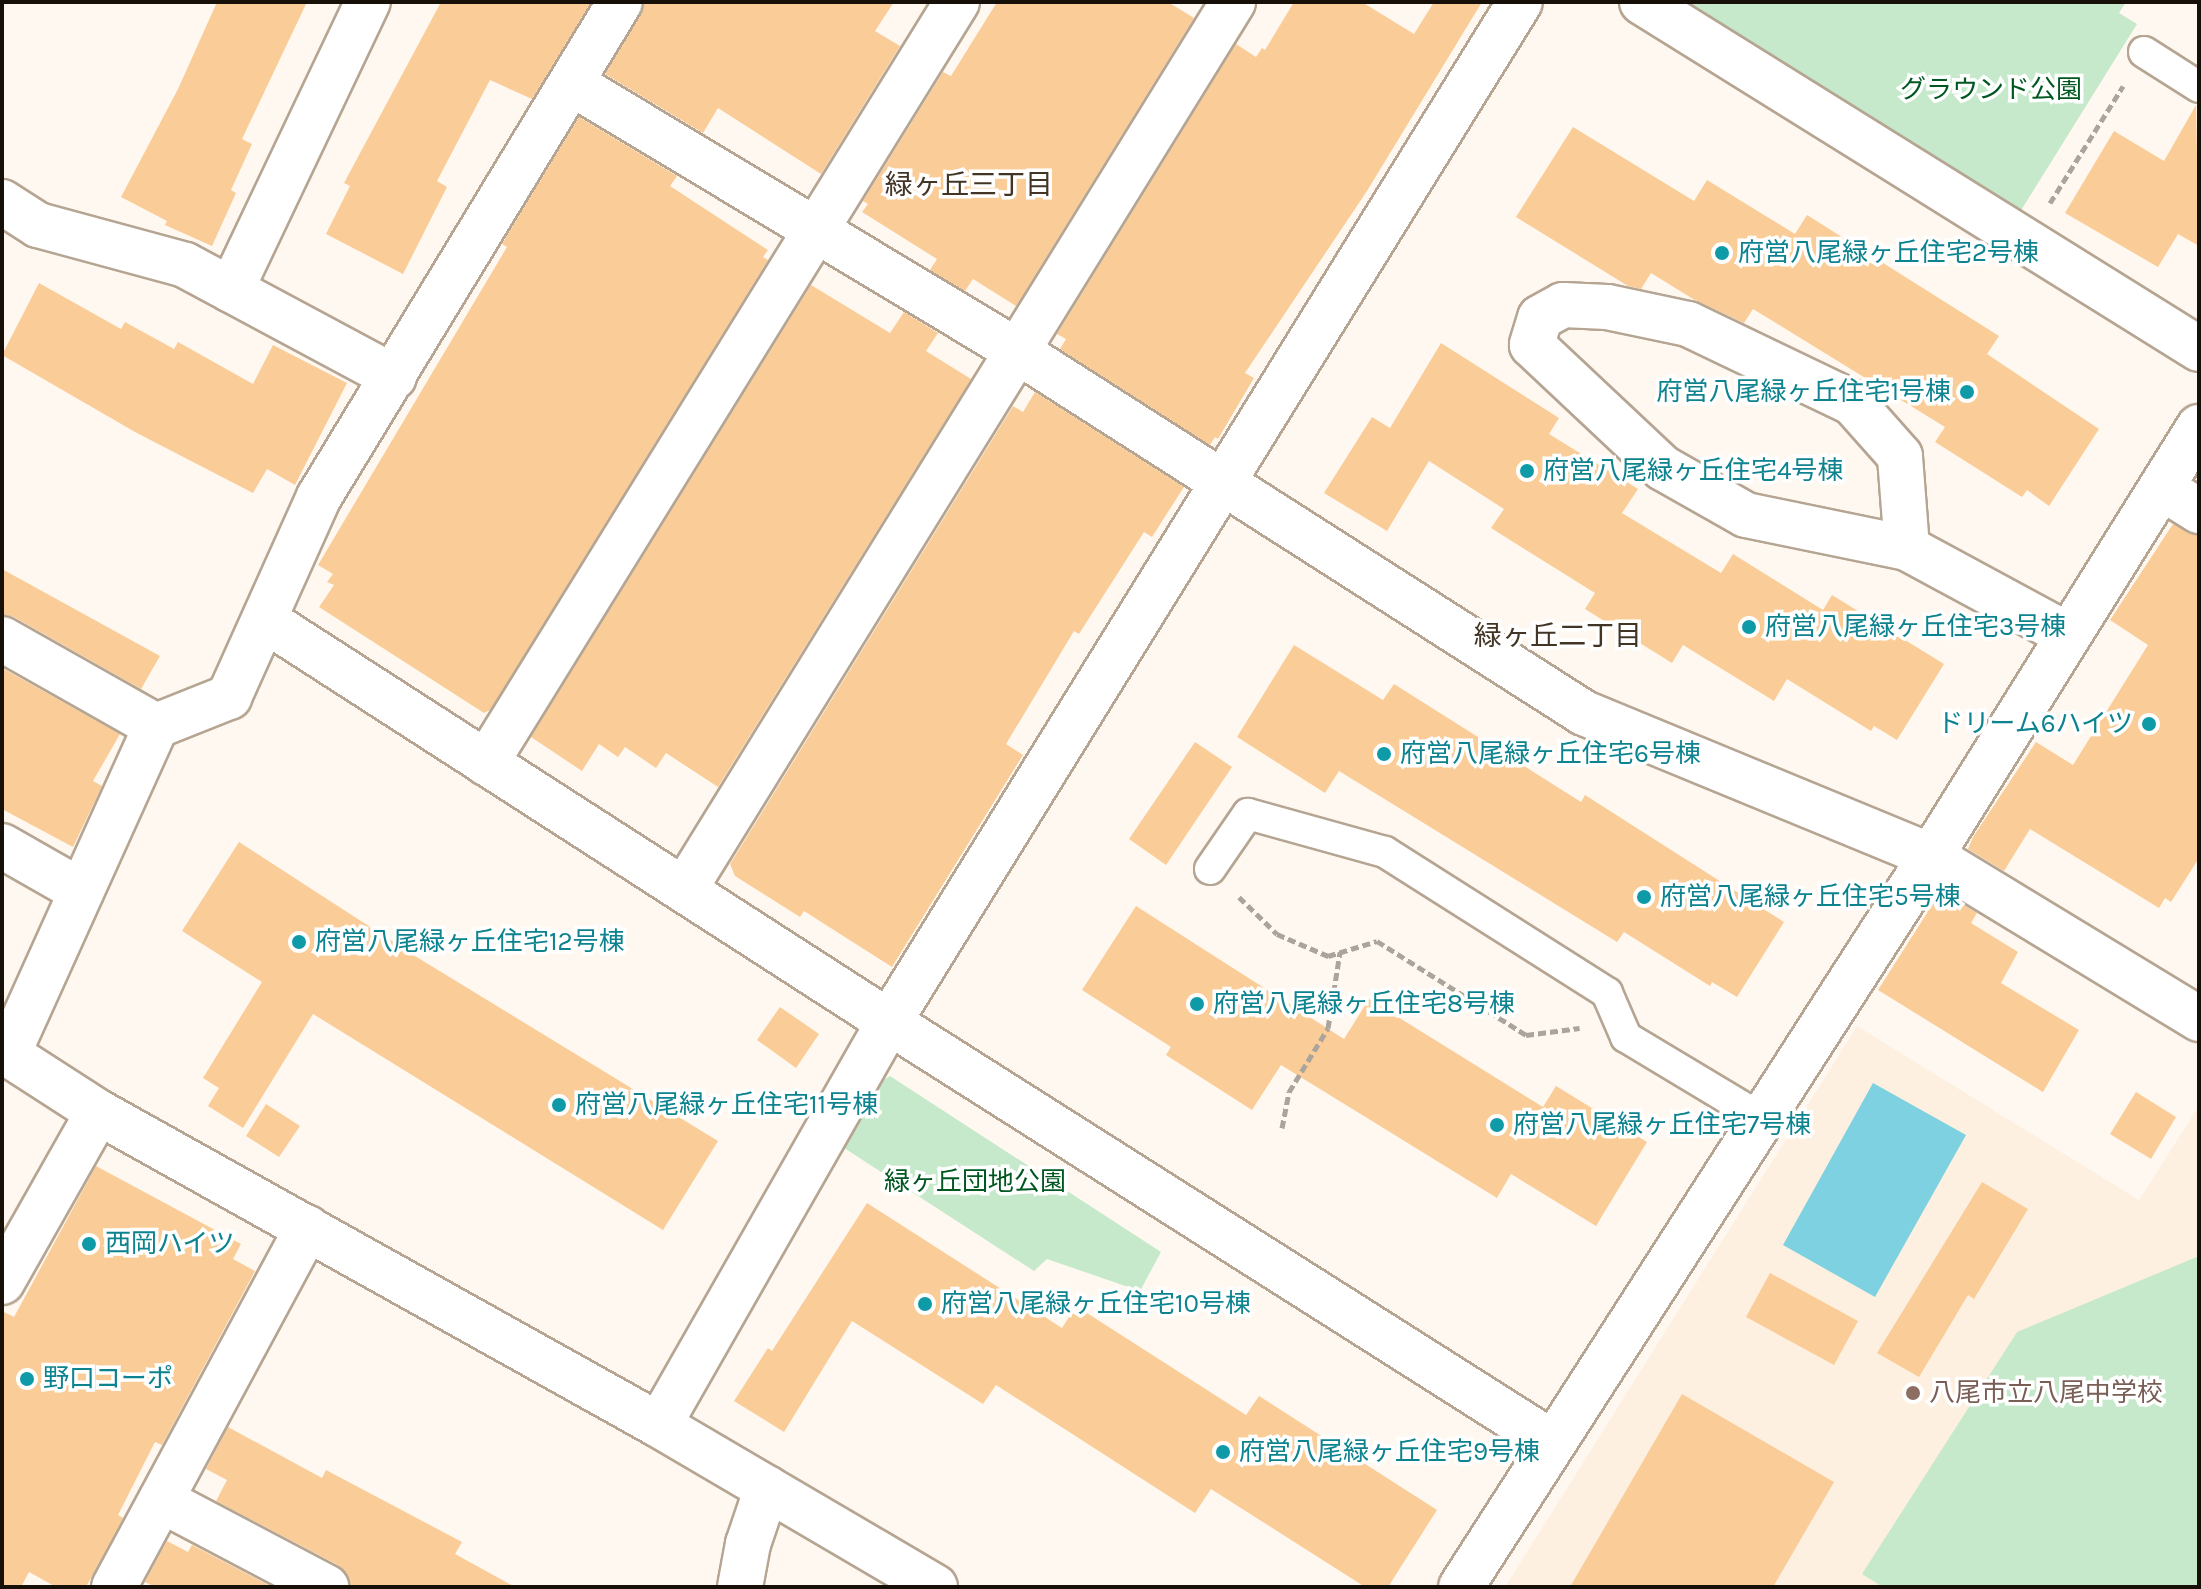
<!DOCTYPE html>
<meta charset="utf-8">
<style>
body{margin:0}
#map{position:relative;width:2201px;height:1589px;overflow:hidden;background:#fff8f0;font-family:Karla,"Noto Sans JP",sans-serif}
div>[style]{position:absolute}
.built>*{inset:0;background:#fdf0e0}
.green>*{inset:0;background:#c5e9ca}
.water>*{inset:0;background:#7dd1e0}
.building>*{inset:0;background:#facd98}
.path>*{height:5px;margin-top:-2.5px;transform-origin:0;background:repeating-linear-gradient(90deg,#aaa49c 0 8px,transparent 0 12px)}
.roads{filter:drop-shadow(2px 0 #b5a592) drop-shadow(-2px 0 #b5a592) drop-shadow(0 2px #b5a592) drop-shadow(0 -2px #b5a592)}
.service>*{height:30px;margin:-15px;padding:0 15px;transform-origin:15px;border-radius:15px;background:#fff}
.minor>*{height:44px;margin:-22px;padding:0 22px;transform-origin:22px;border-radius:22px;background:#fff}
.dots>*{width:22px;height:22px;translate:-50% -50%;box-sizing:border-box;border:4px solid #fff;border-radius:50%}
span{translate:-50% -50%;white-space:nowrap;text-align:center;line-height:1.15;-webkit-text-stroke:7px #fff;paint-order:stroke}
.park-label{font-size:26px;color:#005720}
.culture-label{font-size:26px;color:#0d838f}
.left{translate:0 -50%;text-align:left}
.right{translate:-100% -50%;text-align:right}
.education-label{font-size:26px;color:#785e54}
.neighbourhood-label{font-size:28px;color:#433526}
.frame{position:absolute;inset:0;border:4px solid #161009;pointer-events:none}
</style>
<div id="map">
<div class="built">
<div style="clip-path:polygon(1857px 1026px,2139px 1200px,2199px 1106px,2199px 1587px,1505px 1587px)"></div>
</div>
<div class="green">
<div style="clip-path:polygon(1684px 2px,2126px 2px,2119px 13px,2137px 24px,2020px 212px)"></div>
<div style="clip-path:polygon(890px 1076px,1161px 1252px,1140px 1291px,1047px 1259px,1034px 1271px,841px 1146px,880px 1082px)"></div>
<div style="clip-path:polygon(2199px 1256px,2199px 1587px,1883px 1587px,1862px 1574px,2017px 1332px)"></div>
</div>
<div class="water">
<div style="clip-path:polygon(1873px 1083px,1966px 1135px,1875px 1297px,1783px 1245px)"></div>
</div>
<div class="building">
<div style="clip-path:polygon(217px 2px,307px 2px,242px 139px,252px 144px,231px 190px,236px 193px,212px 246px,165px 225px,167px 221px,121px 197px,178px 89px)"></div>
<div style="clip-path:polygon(441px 2px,591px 2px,532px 99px,490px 80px,437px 181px,447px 187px,403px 274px,326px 234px,350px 186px,344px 183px)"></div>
<div style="clip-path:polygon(645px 2px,894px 2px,875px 31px,900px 46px,821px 174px,718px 108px,703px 133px,605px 74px,641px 15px)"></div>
<div style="clip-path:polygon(997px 2px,1168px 2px,1194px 18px,1016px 306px,973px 279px,965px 291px,930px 270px,937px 259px,862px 212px,868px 204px,863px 201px,943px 72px,951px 76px)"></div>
<div style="clip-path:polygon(1294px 2px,1362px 2px,1414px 34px,1434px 2px,1482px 2px,1367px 191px,1245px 373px,1254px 378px,1218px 439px,1215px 437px,1210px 445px,1060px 349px,1066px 339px,1057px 334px,1236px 44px,1256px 57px,1262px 48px,1265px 50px)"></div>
<div style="clip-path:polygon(2196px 105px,2199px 246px,2178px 234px,2158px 267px,2065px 213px,2114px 131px,2164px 161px)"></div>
<div style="clip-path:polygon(579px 117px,677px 176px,670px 186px,768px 250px,763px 257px,768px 260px,490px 710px,484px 713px,319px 607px,334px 585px,327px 582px,333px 574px,318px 565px,507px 247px,502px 244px)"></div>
<div style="clip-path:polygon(1573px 127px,1694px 201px,1707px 180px,1795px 234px,1807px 215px,1999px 336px,1987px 354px,2099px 429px,2049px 506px,2027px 490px,2022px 497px,1935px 442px,1945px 427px,1753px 309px,1744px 323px,1693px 299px,1651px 273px,1641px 289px,1628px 286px,1516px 217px)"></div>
<div style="clip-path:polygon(39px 283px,121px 329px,125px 322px,174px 349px,178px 342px,253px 384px,273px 345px,347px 383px,295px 485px,267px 469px,253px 493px,135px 432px,2px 355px)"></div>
<div style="clip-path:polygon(811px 285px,890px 333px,904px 312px,938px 333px,926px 351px,971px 379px,718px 787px,666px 753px,656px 768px,625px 747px,618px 757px,599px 744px,582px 771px,531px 737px)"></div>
<div style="clip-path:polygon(1441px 343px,1559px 418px,1549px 434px,1638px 489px,1622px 513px,1721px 573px,1733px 554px,1823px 610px,1832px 595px,1944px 664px,1897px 740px,1874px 726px,1871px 731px,1787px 679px,1774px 701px,1683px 645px,1672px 663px,1585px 609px,1595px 593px,1491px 528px,1504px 509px,1429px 461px,1387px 531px,1324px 493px,1372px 417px,1390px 428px)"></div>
<div style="clip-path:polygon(1035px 392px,1184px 487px,1152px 537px,1144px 532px,1079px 634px,1074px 631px,1006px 744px,1023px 755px,892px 967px,804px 911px,800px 917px,735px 876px,730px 864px,1013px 406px,1023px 412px)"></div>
<div style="clip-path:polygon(2173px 524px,2199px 536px,2199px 858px,2171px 902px,2165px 898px,2159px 908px,2030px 829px,2004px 871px,1968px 849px,1973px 837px,2036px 742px,2073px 765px,2148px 645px,2110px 620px)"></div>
<div style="clip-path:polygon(2px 569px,160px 656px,141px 689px,14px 617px,2px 614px)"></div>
<div style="clip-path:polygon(1294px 645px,1383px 700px,1394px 684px,1581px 802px,1585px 795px,1784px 922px,1737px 997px,1712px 982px,1710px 986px,1624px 932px,1617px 942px,1339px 771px,1325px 793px,1237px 737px)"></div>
<div style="clip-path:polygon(2px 668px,120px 734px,93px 781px,102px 786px,73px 847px,2px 809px)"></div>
<div style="clip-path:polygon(1195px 742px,1232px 767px,1166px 865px,1129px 839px)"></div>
<div style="clip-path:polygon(239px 842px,415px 956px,718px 1141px,663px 1230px,313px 1014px,243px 1128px,208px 1106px,219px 1088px,203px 1078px,262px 982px,182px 931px)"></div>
<div style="clip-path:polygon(1941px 891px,1977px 913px,1971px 923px,2018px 952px,2001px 983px,2079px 1030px,2043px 1092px,1878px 990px)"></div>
<div style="clip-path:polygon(1136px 906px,1344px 1039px,1369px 999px,1543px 1107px,1556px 1086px,1647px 1142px,1596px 1226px,1511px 1174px,1497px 1198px,1281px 1065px,1252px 1110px,1166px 1055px,1171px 1047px,1082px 990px)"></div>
<div style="clip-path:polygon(780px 1007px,819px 1034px,796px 1068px,757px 1040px)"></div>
<div style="clip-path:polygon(2136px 1092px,2176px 1117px,2151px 1159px,2110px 1134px)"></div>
<div style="clip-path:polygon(266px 1104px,300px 1126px,279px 1157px,246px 1136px)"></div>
<div style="clip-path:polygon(96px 1166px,241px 1244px,233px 1259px,255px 1271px,162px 1445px,155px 1442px,118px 1515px,123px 1518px,86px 1587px,56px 1587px,29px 1572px,21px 1587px,2px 1587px,2px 1311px,14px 1317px)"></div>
<div style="clip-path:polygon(1982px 1182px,2028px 1209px,1974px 1299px,1968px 1295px,1919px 1377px,1877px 1353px)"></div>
<div style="clip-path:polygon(867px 1203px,1062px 1328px,1076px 1306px,1246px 1415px,1259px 1396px,1437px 1510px,1388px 1587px,1365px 1587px,1211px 1489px,1195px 1513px,996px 1385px,983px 1404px,852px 1321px,784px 1432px,734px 1401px,768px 1348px,772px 1351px)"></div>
<div style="clip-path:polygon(1770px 1273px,1858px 1321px,1834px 1365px,1746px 1317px)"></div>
<div style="clip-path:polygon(1682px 1394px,1834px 1482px,1773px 1587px,1570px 1587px)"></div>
<div style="clip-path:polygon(228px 1427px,322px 1478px,326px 1470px,462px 1542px,455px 1554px,515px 1587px,351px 1587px,347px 1574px,338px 1565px,216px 1501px,227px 1480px,206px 1469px)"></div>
<div style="clip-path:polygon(167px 1541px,188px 1552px,192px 1545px,272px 1587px,155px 1587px,145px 1582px)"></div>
</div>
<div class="path">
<div style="left:2050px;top:203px;width:138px;rotate:-58deg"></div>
<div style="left:1239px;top:897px;width:53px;rotate:44.2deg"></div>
<div style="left:1277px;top:934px;width:56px;rotate:23.3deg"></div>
<div style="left:1328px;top:956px;width:51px;rotate:-17deg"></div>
<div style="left:1377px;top:941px;width:176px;rotate:32.2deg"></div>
<div style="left:1526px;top:1035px;width:54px;rotate:-7.4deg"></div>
<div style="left:1282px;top:1128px;width:37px;rotate:-79deg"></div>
<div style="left:1289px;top:1092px;width:75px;rotate:-58.6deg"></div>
<div style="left:1328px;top:1028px;width:77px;rotate:-81deg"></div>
</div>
<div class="roads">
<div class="service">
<div style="left:2144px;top:52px;width:65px;rotate:32.5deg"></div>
<div style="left:1210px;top:869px;width:67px;rotate:-55.4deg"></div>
<div style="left:1248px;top:814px;width:142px;rotate:15.5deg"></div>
<div style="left:1385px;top:852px;width:263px;rotate:32.4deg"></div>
<div style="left:1607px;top:993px;width:48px;rotate:66.6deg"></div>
<div style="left:1626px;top:1037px;width:157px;rotate:31deg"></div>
</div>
<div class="minor">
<div style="left:1642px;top:2px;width:656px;rotate:31.92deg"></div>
<div style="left:571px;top:83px;width:520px;rotate:31deg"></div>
<div style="left:1017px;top:351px;width:673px;rotate:32.56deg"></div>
<div style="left:1584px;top:713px;width:375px;rotate:22.4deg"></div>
<div style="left:1931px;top:856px;width:314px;rotate:31.3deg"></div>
<div style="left:2px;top:202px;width:43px;rotate:32.6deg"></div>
<div style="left:38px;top:225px;width:152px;rotate:15.2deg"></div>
<div style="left:185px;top:265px;width:237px;rotate:28.2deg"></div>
<div style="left:231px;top:290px;width:319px;rotate:-64.6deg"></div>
<div style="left:2162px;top:488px;width:44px;rotate:31.9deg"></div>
<div style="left:1907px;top:548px;width:92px;rotate:-94.4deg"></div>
<div style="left:1900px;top:456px;width:71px;rotate:-131.6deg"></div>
<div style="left:1853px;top:403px;width:183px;rotate:-154.4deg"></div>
<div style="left:1688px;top:324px;width:83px;rotate:-168.1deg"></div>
<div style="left:1607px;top:307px;width:44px;rotate:-177.4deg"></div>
<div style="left:1563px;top:305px;width:26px;rotate:151deg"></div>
<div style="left:1540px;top:318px;width:28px;rotate:107deg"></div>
<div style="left:1532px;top:345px;width:180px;rotate:43.2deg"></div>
<div style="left:1663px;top:468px;width:95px;rotate:29.5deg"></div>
<div style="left:1746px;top:515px;width:164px;rotate:11.6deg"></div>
<div style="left:1907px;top:548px;width:183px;rotate:28.4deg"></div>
<div style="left:265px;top:620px;width:742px;rotate:32.79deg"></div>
<div style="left:889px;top:1022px;width:786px;rotate:32.38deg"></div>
<div style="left:2px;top:639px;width:177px;rotate:29.5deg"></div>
<div style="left:486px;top:763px;width:895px;rotate:-58.25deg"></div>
<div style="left:2px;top:846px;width:91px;rotate:29.7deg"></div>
<div style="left:684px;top:890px;width:1044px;rotate:-58.27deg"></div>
<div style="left:2px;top:1054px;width:6px"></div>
<div style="left:8px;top:1054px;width:107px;rotate:32.8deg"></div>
<div style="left:98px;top:1112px;width:642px;rotate:29.16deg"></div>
<div style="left:659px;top:1425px;width:320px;rotate:30.4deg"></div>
<div style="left:8px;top:1054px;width:360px;rotate:-65.7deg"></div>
<div style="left:156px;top:726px;width:79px;rotate:-21.7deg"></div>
<div style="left:229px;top:697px;width:219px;rotate:-65.8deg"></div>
<div style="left:319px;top:497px;width:579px;rotate:-58.7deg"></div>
<div style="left:2px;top:1282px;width:195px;rotate:-60.5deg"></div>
<div style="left:659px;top:1425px;width:464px;rotate:-60.3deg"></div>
<div style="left:889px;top:1022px;width:1199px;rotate:-58.26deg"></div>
<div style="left:161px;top:1500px;width:187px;rotate:27.8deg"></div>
<div style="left:114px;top:1587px;width:408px;rotate:-61.7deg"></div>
<div style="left:740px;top:1587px;width:44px;rotate:-79.5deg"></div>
<div style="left:748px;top:1544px;width:59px;rotate:-71.3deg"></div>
<div style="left:1461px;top:1587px;width:869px;rotate:-57.26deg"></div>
<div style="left:1931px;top:856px;width:506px;rotate:-58.01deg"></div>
</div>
</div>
<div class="dots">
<div style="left:1722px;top:253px;background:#0f9aa8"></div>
<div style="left:1967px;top:392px;background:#0f9aa8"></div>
<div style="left:1527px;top:471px;background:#0f9aa8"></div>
<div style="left:1749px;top:627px;background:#0f9aa8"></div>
<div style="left:2149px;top:724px;background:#0f9aa8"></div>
<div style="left:1384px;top:754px;background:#0f9aa8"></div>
<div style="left:1644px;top:897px;background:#0f9aa8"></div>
<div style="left:299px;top:942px;background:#0f9aa8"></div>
<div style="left:1197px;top:1004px;background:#0f9aa8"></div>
<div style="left:559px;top:1105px;background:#0f9aa8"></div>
<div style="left:1497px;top:1125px;background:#0f9aa8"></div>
<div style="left:89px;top:1244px;background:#0f9aa8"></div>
<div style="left:925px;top:1304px;background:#0f9aa8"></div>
<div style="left:27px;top:1379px;background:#0f9aa8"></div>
<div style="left:1913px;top:1393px;background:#8d6e63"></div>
<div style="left:1223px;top:1452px;background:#0f9aa8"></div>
</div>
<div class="park-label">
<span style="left:1991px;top:90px">グラウンド公園</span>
<span style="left:975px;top:1182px">緑ヶ丘団地公園</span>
</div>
<div class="culture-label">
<span class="left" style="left:1738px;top:253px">府営八尾緑ヶ丘住宅2号棟</span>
<span class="right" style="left:1951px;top:392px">府営八尾緑ヶ丘住宅1号棟</span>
<span class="left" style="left:1543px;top:471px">府営八尾緑ヶ丘住宅4号棟</span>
<span class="left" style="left:1765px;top:627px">府営八尾緑ヶ丘住宅3号棟</span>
<span class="right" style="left:2133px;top:724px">ドリーム6ハイツ</span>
<span class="left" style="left:1400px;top:754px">府営八尾緑ヶ丘住宅6号棟</span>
<span class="left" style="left:1660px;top:897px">府営八尾緑ヶ丘住宅5号棟</span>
<span class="left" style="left:315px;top:942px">府営八尾緑ヶ丘住宅12号棟</span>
<span class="left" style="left:1213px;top:1004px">府営八尾緑ヶ丘住宅8号棟</span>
<span class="left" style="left:575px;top:1105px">府営八尾緑ヶ丘住宅11号棟</span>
<span class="left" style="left:1513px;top:1125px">府営八尾緑ヶ丘住宅7号棟</span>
<span class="left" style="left:105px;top:1244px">西岡ハイツ</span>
<span class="left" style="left:941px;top:1304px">府営八尾緑ヶ丘住宅10号棟</span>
<span class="left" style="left:43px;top:1379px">野口コーポ</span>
<span class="left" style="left:1239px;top:1452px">府営八尾緑ヶ丘住宅9号棟</span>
</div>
<div class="education-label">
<span class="left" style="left:1929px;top:1393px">八尾市立八尾中学校</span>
</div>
<div class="neighbourhood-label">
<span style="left:969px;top:185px">緑ヶ丘三丁目</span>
<span style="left:1558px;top:636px">緑ヶ丘二丁目</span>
</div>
<div class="frame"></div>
</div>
